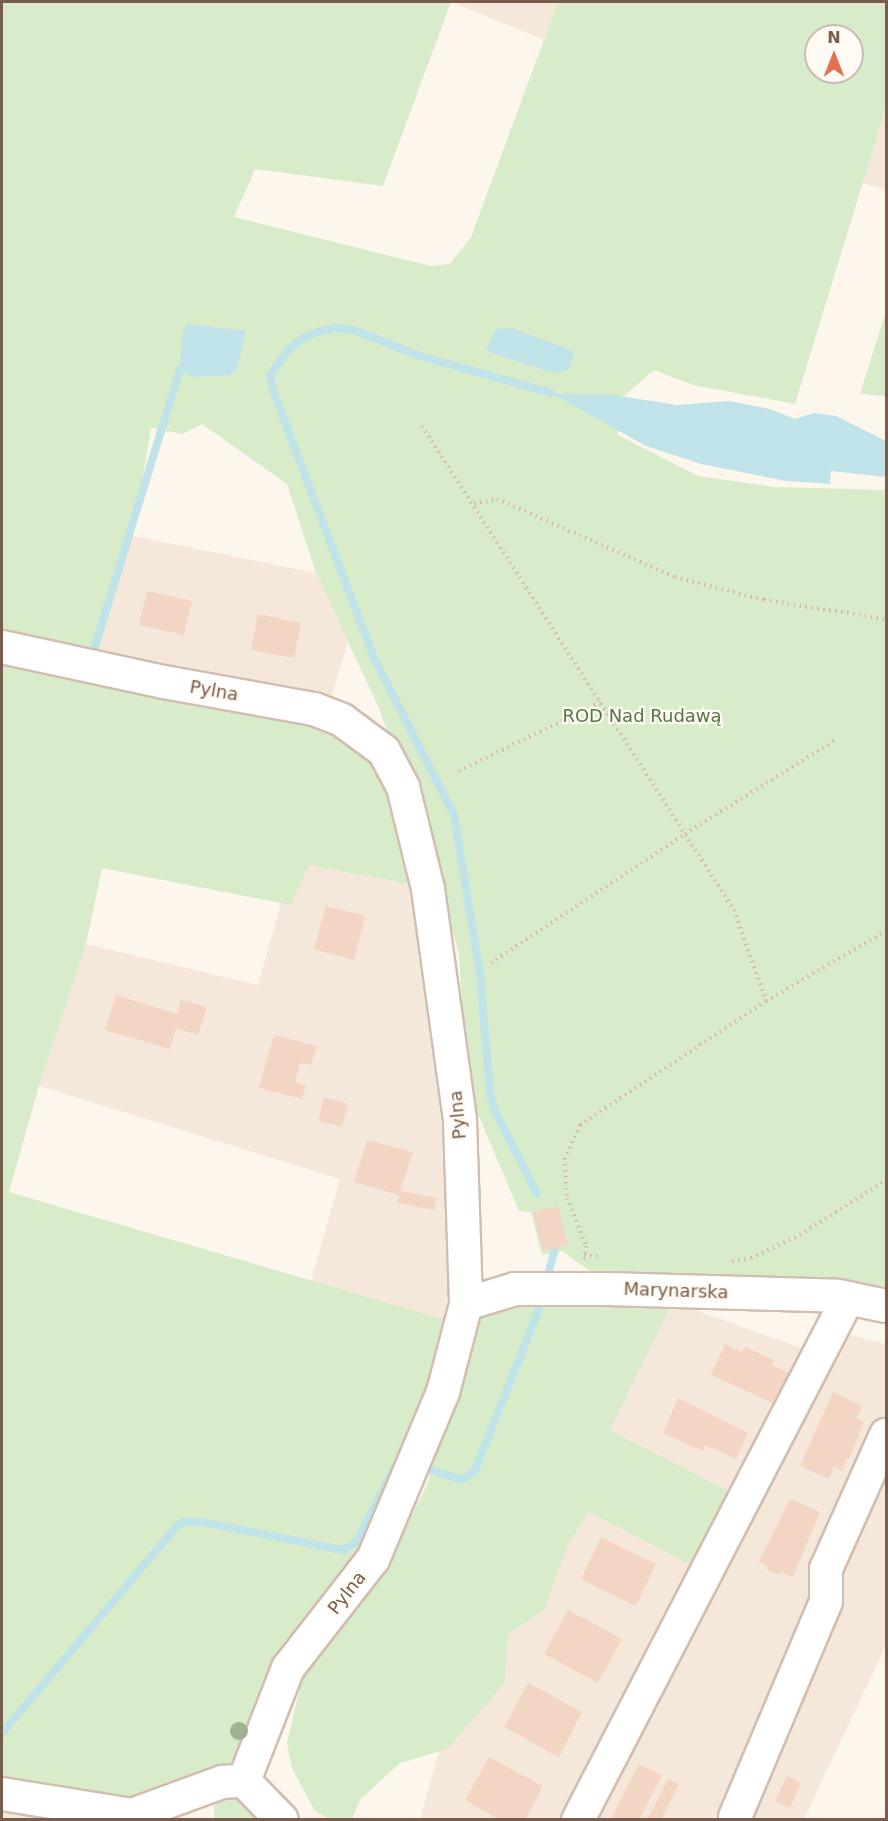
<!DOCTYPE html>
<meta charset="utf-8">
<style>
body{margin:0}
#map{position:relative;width:888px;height:1821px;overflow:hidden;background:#fdf6ec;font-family:"DejaVu Sans",sans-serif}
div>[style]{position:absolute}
.residential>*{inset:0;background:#f5e8da}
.green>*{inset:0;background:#d8ecc9}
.water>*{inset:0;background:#bfe3e8}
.stream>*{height:8px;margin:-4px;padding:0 4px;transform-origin:4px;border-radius:4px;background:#bfe3e8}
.building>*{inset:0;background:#f3d5c3}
.path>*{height:4px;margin-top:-2px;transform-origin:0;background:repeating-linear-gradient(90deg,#d9b8a5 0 1.5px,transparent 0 6px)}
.roads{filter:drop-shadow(2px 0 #d1beb0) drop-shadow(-2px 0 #d1beb0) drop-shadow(0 2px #d1beb0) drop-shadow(0 -2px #d1beb0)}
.minor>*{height:32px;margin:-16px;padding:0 16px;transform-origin:16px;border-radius:16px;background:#fff}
.trees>*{width:18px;height:18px;margin:-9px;border-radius:50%;background:#a0b28e}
span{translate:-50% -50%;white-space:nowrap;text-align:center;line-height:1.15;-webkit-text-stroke:4.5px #fffaf3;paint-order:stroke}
.street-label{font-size:18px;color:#7a5c4d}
.park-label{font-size:18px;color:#537a41}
.frame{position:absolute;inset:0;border:3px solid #7a5c4d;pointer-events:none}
.north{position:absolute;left:804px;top:24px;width:60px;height:60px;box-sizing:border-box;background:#fffaf3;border:2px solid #cabbb1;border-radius:50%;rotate:0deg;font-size:16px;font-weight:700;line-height:24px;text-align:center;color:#7a5c4d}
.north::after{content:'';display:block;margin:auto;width:21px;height:27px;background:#e76f51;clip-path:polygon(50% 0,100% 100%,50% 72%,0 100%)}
</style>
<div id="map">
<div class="residential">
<div style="clip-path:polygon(451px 2px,558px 2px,544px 40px)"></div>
<div style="clip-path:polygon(886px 107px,886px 190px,863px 183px)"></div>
<div style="clip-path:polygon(133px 536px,316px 573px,348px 642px,330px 702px,98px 653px)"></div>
<div style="clip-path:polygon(309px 865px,414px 885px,436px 1034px,450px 1201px,446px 1320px,311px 1281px,340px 1179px,39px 1086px,86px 944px,258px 985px,281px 903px,291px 905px)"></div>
<div style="clip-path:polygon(673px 1302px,807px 1350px,740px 1497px,610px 1430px)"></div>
<div style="clip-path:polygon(843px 1333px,886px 1344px,886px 1645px,804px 1819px,597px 1820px)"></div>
<div style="clip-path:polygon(577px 1506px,696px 1568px,559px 1819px,420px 1820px,439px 1751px)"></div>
<div style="clip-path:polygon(2px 1809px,57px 1819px,2px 1819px)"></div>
</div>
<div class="green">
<div style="clip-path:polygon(evenodd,2px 2px,451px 2px,383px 186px,255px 169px,234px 217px,431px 266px,450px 264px,471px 237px,558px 2px,886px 2px,886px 107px,795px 404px,693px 385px,654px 370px,624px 396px,618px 435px,698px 476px,774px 487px,886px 490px,886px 1286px,766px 1281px,604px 1281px,562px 1251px,542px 1255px,531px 1212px,519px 1211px,467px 1088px,459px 954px,420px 822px,378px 706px,316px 573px,287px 484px,202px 424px,182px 434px,151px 428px,133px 536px,98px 653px,2px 633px,2px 2px,816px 36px,852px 36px,852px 72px,816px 72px,816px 36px)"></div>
<div style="clip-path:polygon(886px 311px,886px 396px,860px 394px)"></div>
<div style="clip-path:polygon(2px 663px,151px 696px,267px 713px,337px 729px,367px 754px,388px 790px,414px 885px,309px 865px,291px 905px,102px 868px,86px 944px,39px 1086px,9px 1192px,446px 1320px,437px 1372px,372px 1533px,243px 1759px,222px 1776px,136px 1798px,2px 1778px)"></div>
<div style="clip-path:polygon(515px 1297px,552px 1301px,568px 1306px,673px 1302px,610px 1430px,740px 1497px,696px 1568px,589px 1512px,568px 1545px,544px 1610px,508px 1634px,505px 1682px,448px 1749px,400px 1763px,360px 1800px,352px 1819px,329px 1819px,314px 1810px,292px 1768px,287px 1743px,305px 1666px,400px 1538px,427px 1485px,470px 1328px,484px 1314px)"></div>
<div style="clip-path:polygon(241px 1790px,267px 1819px,214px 1819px,214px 1806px,225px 1794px)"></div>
</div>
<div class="water">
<div style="clip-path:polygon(187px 324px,246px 331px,237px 368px,230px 375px,194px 377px,180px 370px,182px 335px)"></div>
<div style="clip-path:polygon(512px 328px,570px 350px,574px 355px,568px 370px,554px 373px,489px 352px,487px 348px,496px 329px)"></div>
<div style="clip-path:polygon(551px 393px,613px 395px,677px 405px,729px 401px,770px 409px,795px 419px,814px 413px,836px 416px,886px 441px,886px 477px,831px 471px,830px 484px,786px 481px,701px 464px,646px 446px)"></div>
</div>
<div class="stream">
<div style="left:84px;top:657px;width:13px;rotate:-39deg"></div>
<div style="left:94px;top:649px;width:292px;rotate:-72.9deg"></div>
<div style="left:537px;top:1194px;width:95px;rotate:-116.8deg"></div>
<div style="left:494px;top:1109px;width:16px;rotate:-104deg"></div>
<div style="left:490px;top:1093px;width:119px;rotate:-94.8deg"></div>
<div style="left:480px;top:974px;width:161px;rotate:-99.3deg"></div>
<div style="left:454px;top:815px;width:176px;rotate:-117deg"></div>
<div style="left:374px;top:658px;width:282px;rotate:-110.7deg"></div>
<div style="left:274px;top:394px;width:19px;rotate:-102deg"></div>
<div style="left:270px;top:375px;width:31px;rotate:-54deg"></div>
<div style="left:288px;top:350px;width:18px;rotate:-38deg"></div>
<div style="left:302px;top:339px;width:20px;rotate:-24deg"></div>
<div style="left:320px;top:331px;width:16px;rotate:-11deg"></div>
<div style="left:336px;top:328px;width:18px;rotate:6deg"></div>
<div style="left:354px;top:330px;width:68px;rotate:21.6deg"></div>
<div style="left:417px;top:355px;width:139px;rotate:15.8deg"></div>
<div style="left:549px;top:1271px;width:20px;rotate:-75deg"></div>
<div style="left:428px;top:1469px;width:33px;rotate:18deg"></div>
<div style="left:459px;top:1479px;width:6px;rotate:-9deg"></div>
<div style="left:465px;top:1478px;width:13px;rotate:-39deg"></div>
<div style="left:475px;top:1470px;width:179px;rotate:-68.3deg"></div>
<div style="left:2px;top:1733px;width:272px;rotate:-49.8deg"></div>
<div style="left:178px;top:1525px;width:7px;rotate:-27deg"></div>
<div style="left:184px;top:1522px;width:18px"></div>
<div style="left:202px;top:1522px;width:143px;rotate:11.3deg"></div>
<div style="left:342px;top:1550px;width:15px;rotate:-28deg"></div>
<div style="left:355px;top:1543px;width:9px;rotate:-58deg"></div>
<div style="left:360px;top:1535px;width:79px;rotate:-62.8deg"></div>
<div style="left:396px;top:1465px;width:7px;rotate:-34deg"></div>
</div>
<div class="building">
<div style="clip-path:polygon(147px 591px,192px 601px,184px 635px,139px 625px)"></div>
<div style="clip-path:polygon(258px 614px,301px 623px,294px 658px,251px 650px)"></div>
<div style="clip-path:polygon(326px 906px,365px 916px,354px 960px,314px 949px)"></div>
<div style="clip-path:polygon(116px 995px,177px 1014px,181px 1000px,207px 1007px,198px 1035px,176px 1028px,170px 1049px,105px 1030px)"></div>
<div style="clip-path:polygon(274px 1035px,317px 1046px,311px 1065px,300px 1063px,295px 1082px,306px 1085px,302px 1099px,259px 1088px)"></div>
<div style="clip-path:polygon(324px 1097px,348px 1104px,342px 1127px,318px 1121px)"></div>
<div style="clip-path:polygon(367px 1140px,413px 1152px,400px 1191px,437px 1198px,434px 1210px,397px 1203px,399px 1195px,354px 1182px)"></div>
<div style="clip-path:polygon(558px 1206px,568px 1245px,543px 1251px,533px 1212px)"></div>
<div style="clip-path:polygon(725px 1344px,742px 1352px,745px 1347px,774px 1360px,771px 1365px,789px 1373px,775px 1404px,711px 1375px)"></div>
<div style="clip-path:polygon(833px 1392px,862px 1406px,857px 1418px,864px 1421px,849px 1459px,847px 1458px,842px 1471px,834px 1467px,829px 1479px,800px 1466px)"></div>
<div style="clip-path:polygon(678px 1398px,748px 1433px,736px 1459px,705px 1445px,703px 1451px,663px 1433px)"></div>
<div style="clip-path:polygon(790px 1499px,820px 1512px,793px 1577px,781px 1572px,779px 1575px,766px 1569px,768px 1566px,759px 1562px)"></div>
<div style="clip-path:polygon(601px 1537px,656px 1564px,636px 1606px,581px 1579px)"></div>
<div style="clip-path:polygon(568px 1610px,622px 1639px,598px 1683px,544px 1654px)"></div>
<div style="clip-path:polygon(528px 1683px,582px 1712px,559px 1757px,504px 1727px)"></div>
<div style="clip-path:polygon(489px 1757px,543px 1786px,525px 1820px,501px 1820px,465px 1800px)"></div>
<div style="clip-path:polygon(639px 1764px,662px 1775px,639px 1820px,610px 1820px)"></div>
<div style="clip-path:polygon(787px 1776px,801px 1783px,790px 1808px,775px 1801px)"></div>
<div style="clip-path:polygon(668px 1779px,679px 1784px,661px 1820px,647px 1820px)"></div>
</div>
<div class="path">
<div style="left:422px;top:426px;width:576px;rotate:57.19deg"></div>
<div style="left:734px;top:910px;width:96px;rotate:70.6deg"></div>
<div style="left:766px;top:1001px;width:224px;rotate:146.3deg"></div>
<div style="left:580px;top:1125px;width:36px;rotate:114deg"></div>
<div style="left:565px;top:1158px;width:40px;rotate:87.1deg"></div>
<div style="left:567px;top:1198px;width:52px;rotate:68.4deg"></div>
<div style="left:586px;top:1246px;width:13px;rotate:99deg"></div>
<div style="left:474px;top:503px;width:23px;rotate:-10deg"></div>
<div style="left:497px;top:499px;width:194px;rotate:23.7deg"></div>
<div style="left:675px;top:577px;width:92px;rotate:14.5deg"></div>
<div style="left:764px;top:600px;width:123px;rotate:8.9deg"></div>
<div style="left:459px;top:771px;width:158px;rotate:-25.9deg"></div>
<div style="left:491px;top:963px;width:233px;rotate:-33.6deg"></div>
<div style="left:685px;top:834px;width:179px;rotate:-32deg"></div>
<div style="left:766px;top:1001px;width:139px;rotate:-30.3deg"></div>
<div style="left:584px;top:1256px;width:17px;rotate:3deg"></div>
<div style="left:732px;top:1261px;width:19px;rotate:-9deg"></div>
<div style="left:751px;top:1258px;width:54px;rotate:-25.1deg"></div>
<div style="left:800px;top:1235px;width:102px;rotate:-32.6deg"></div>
</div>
<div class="roads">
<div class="minor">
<div style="left:2px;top:647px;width:166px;rotate:12.2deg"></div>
<div style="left:164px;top:682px;width:152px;rotate:10.2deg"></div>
<div style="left:314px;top:709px;width:30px;rotate:21deg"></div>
<div style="left:342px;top:720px;width:52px;rotate:36.4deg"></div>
<div style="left:384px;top:751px;width:41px;rotate:62.2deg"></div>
<div style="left:403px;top:787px;width:105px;rotate:76.2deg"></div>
<div style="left:428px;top:889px;width:234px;rotate:82.1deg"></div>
<div style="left:460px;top:1121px;width:183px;rotate:88.1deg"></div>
<div style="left:466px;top:1304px;width:91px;rotate:104.6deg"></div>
<div style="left:443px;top:1392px;width:181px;rotate:112.7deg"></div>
<div style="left:373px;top:1559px;width:138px;rotate:127.9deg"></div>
<div style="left:288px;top:1668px;width:121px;rotate:111.3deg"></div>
<div style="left:466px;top:1304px;width:51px;rotate:-17deg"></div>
<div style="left:515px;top:1289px;width:93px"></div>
<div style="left:608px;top:1289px;width:230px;rotate:1.7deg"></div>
<div style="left:838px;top:1296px;width:49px;rotate:11.8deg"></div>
<div style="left:244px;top:1781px;width:54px;rotate:45.7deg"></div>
<div style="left:2px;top:1794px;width:132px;rotate:9.2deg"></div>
<div style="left:132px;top:1815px;width:10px;rotate:29deg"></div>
<div style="left:132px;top:1815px;width:96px;rotate:-20.1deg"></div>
<div style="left:222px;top:1782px;width:22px;rotate:-3deg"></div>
<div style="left:735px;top:1817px;width:233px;rotate:-67.1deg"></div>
<div style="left:826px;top:1602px;width:33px;rotate:-90deg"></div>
<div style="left:826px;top:1569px;width:147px;rotate:-65.9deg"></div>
<div style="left:578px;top:1820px;width:588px;rotate:-62.65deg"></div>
</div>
</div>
<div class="trees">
<div style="left:239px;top:1731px"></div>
</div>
<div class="street-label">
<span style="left:214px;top:691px;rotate:10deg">Pylna</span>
<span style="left:458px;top:1115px;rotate:-95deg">Pylna</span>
<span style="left:676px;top:1291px;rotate:2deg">Marynarska</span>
<span style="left:347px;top:1593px;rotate:-52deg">Pylna</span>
</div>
<div class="park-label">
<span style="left:642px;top:716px">ROD Nad Rudawą</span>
</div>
<div class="frame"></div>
<div class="north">N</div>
</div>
